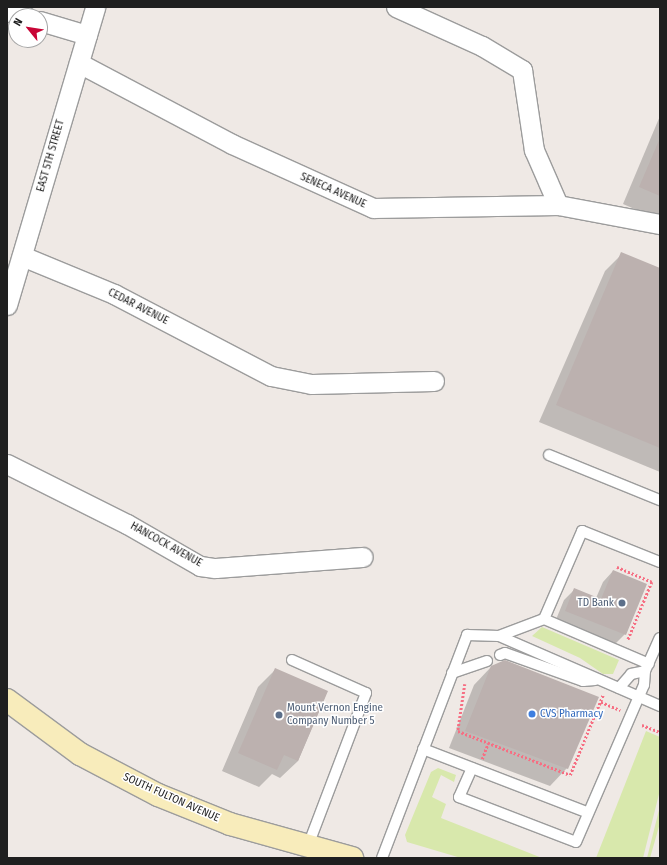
<!DOCTYPE html>
<style>
body{margin:0}
#map{position:relative;width:667px;height:865px;overflow:hidden;background:#efe9e5;font-family:"Fira Sans Condensed",sans-serif}
div>[style]{position:absolute}
.grass>*{inset:0;background:#d8e8ac}
.shadow>*{inset:0;background:#0003}
.building>*{inset:0;background:#bcb1af}
.path>*{height:2.5px;margin-top:-1.25px;transform-origin:0;background:repeating-linear-gradient(90deg,#f66f83 0 2px,transparent 0 4px)}
.roads{filter:drop-shadow(1px 0 #9c9c9c) drop-shadow(-1px 0 #9c9c9c) drop-shadow(0 1px #9c9c9c) drop-shadow(0 -1px #9c9c9c)}
.lane>*{height:10px;margin:-5px;padding:0 5px;transform-origin:5px;border-radius:5px;background:#fff}
.street>*{height:19px;margin:-9.5px;padding:0 9.5px;transform-origin:9.5px;border-radius:9.5px;background:#fff}
.secondary>*{height:22px;margin:-11px;padding:0 11px;transform-origin:11px;border-radius:11px;background:#f8ecbb}
.dots>*{width:11px;height:11px;translate:-50% -50%;box-sizing:border-box;border:2px solid #fff;border-radius:50%}
span{translate:-50% -50%;white-space:nowrap;text-align:center;line-height:1.15;-webkit-text-stroke:3px #fff;paint-order:stroke}
.street-label{font-size:11px;color:#1f1f1f}
.service-label{font-size:11px;color:#4e5e75}
.right{translate:-100% -50%;text-align:right}
.left{translate:0 -50%;text-align:left}
.shop-label{font-size:11px;color:#366cbe}
.frame{position:absolute;inset:0;border:8px solid #1f1f1f;pointer-events:none}
.north{position:absolute;left:8px;top:8px;width:40px;height:40px;box-sizing:border-box;background:#fff;border:1px solid #a5a5a5;border-radius:50%;rotate:300deg;font-size:11px;font-weight:700;line-height:16px;text-align:center;color:#1f1f1f}
.north::after{content:'';display:block;margin:auto;width:14px;height:18px;background:#c80536;clip-path:polygon(50% 0,100% 100%,50% 72%,0 100%)}
</style>
<div id="map">
<div class="grass">
<div style="clip-path:polygon(542px 627px,619px 660px,613px 674px,603px 674px,580px 658px,532px 636px)"></div>
<div style="clip-path:polygon(646px 731px,660px 737px,660px 790px,643px 858px,596px 858px)"></div>
<div style="clip-path:polygon(438px 768px,456px 775px,454px 782px,441px 775px,432px 797px,446px 804px,441px 818px,542px 858px,461px 858px,407px 842px,405px 835px,431px 772px)"></div>
<div style="clip-path:polygon(660px 806px,660px 823px,650px 858px,647px 858px)"></div>
</div>
<div class="shadow">
<div style="clip-path:polygon(660px 116px,660px 220px,623px 204px)"></div>
<div style="clip-path:polygon(622px 254px,660px 269px,660px 472px,539px 422px,605px 271px)"></div>
<div style="clip-path:polygon(613px 571px,625px 634px,614px 645px,555px 622px,564px 600px,575px 589px,596px 598px,603px 582px)"></div>
<div style="clip-path:polygon(491px 667px,567px 768px,550px 786px,449px 748px,474px 685px)"></div>
<div style="clip-path:polygon(275px 670px,327px 692px,298px 761px,280px 778px,272px 774px,259px 787px,222px 771px,258px 687px)"></div>
</div>
<div class="building">
<div style="clip-path:polygon(660px 138px,660px 196px,639px 187px)"></div>
<div style="clip-path:polygon(621px 252px,660px 268px,660px 448px,556px 405px)"></div>
<div style="clip-path:polygon(613px 570px,647px 584px,626px 635px,565px 611px,574px 588px,601px 599px)"></div>
<div style="clip-path:polygon(505px 660px,599px 697px,568px 769px,465px 731px,491px 666px)"></div>
<div style="clip-path:polygon(275px 668px,328px 691px,298px 761px,284px 755px,277px 770px,238px 753px)"></div>
</div>
<div class="path">
<div style="left:617px;top:567px;width:38px;rotate:23deg"></div>
<div style="left:652px;top:582px;width:63px;rotate:112.5deg"></div>
<div style="left:465px;top:684px;width:48px;rotate:98.5deg"></div>
<div style="left:458px;top:731px;width:120px;rotate:21.4deg"></div>
<div style="left:570px;top:775px;width:87px;rotate:-67.6deg"></div>
<div style="left:601px;top:702px;width:21px;rotate:23deg"></div>
<div style="left:642px;top:725px;width:19px;rotate:21deg"></div>
<div style="left:482px;top:759px;width:17px;rotate:-69deg"></div>
</div>
<div class="roads">
<div class="lane">
<div style="left:549px;top:455px;width:120px;rotate:22.1deg"></div>
<div style="left:544px;top:619px;width:114px;rotate:23.2deg"></div>
<div style="left:499px;top:636px;width:48px;rotate:-20.7deg"></div>
<div style="left:544px;top:619px;width:96px;rotate:-66.6deg"></div>
<div style="left:582px;top:531px;width:84px;rotate:21.7deg"></div>
<div style="left:500px;top:655px;width:5px;rotate:-22deg"></div>
<div style="left:505px;top:653px;width:83px;rotate:19.7deg"></div>
<div style="left:583px;top:681px;width:12px;rotate:-5deg"></div>
<div style="left:292px;top:660px;width:81px;rotate:24deg"></div>
<div style="left:366px;top:693px;width:164px;rotate:110.8deg"></div>
<div style="left:452px;top:673px;width:37px;rotate:-19deg"></div>
<div style="left:619px;top:688px;width:18px;rotate:-49deg"></div>
<div style="left:631px;top:674px;width:14px;rotate:-12deg"></div>
<div style="left:423px;top:749px;width:175px;rotate:21.1deg"></div>
<div style="left:472px;top:768px;width:32px;rotate:114deg"></div>
<div style="left:459px;top:797px;width:125px;rotate:21deg"></div>
<div style="left:576px;top:842px;width:171px;rotate:-66.6deg"></div>
<div style="left:644px;top:685px;width:14px;rotate:-86deg"></div>
<div style="left:645px;top:671px;width:36px;rotate:-66deg"></div>
<div style="left:382px;top:858px;width:239px;rotate:-69.1deg"></div>
<div style="left:467px;top:635px;width:32px;rotate:2deg"></div>
<div style="left:499px;top:636px;width:176px;rotate:23.5deg"></div>
</div>
<div class="street">
<div style="left:396px;top:7px;width:94px;rotate:24.4deg"></div>
<div style="left:482px;top:46px;width:47px;rotate:31deg"></div>
<div style="left:522px;top:70px;width:81px;rotate:81.5deg"></div>
<div style="left:534px;top:150px;width:60px;rotate:66.4deg"></div>
<div style="left:7px;top:11px;width:19px;rotate:16deg"></div>
<div style="left:40px;top:21px;width:49px;rotate:16.6deg"></div>
<div style="left:79px;top:63px;width:173px;rotate:27.9deg"></div>
<div style="left:232px;top:144px;width:155px;rotate:24.4deg"></div>
<div style="left:373px;top:208px;width:185px;rotate:-0.9deg"></div>
<div style="left:558px;top:205px;width:104px;rotate:10.6deg"></div>
<div style="left:22px;top:256px;width:100px;rotate:22.4deg"></div>
<div style="left:114px;top:294px;width:177px;rotate:27.6deg"></div>
<div style="left:271px;top:376px;width:41px;rotate:11.3deg"></div>
<div style="left:311px;top:384px;width:123px;rotate:-1.4deg"></div>
<div style="left:7px;top:305px;width:311px;rotate:-73.5deg"></div>
<div style="left:7px;top:464px;width:134px;rotate:26.6deg"></div>
<div style="left:127px;top:524px;width:84px;rotate:29.9deg"></div>
<div style="left:200px;top:566px;width:15px;rotate:8deg"></div>
<div style="left:215px;top:568px;width:148px;rotate:-4.3deg"></div>
</div>
<div class="secondary">
<div style="left:7px;top:700px;width:91px;rotate:36.5deg"></div>
<div style="left:80px;top:754px;width:88px;rotate:27.7deg"></div>
<div style="left:158px;top:795px;width:78px;rotate:21.9deg"></div>
<div style="left:230px;top:824px;width:127px;rotate:15.6deg"></div>
</div>
</div>
<div class="dots">
<div style="left:622px;top:603px;background:#5c6f8a"></div>
<div style="left:532px;top:714px;background:#3f7fe0"></div>
<div style="left:279px;top:715px;background:#5c6f8a"></div>
</div>
<div class="street-label">
<span style="left:51px;top:156px;rotate:-74deg">EAST 5TH STREET</span>
<span style="left:333px;top:191px;rotate:24deg">SENECA AVENUE</span>
<span style="left:138px;top:307px;rotate:27deg">CEDAR AVENUE</span>
<span style="left:166px;top:545px;rotate:29deg">HANCOCK AVENUE</span>
<span style="left:171px;top:798px;rotate:24deg">SOUTH FULTON AVENUE</span>
</div>
<div class="service-label">
<span class="right" style="left:614px;top:603px">TD Bank</span>
<span class="left" style="left:287px;top:715px">Mount Vernon Engine<br>Company Number 5</span>
</div>
<div class="shop-label">
<span class="left" style="left:540px;top:714px">CVS Pharmacy</span>
</div>
<div class="frame"></div>
<div class="north">N</div>
</div>
